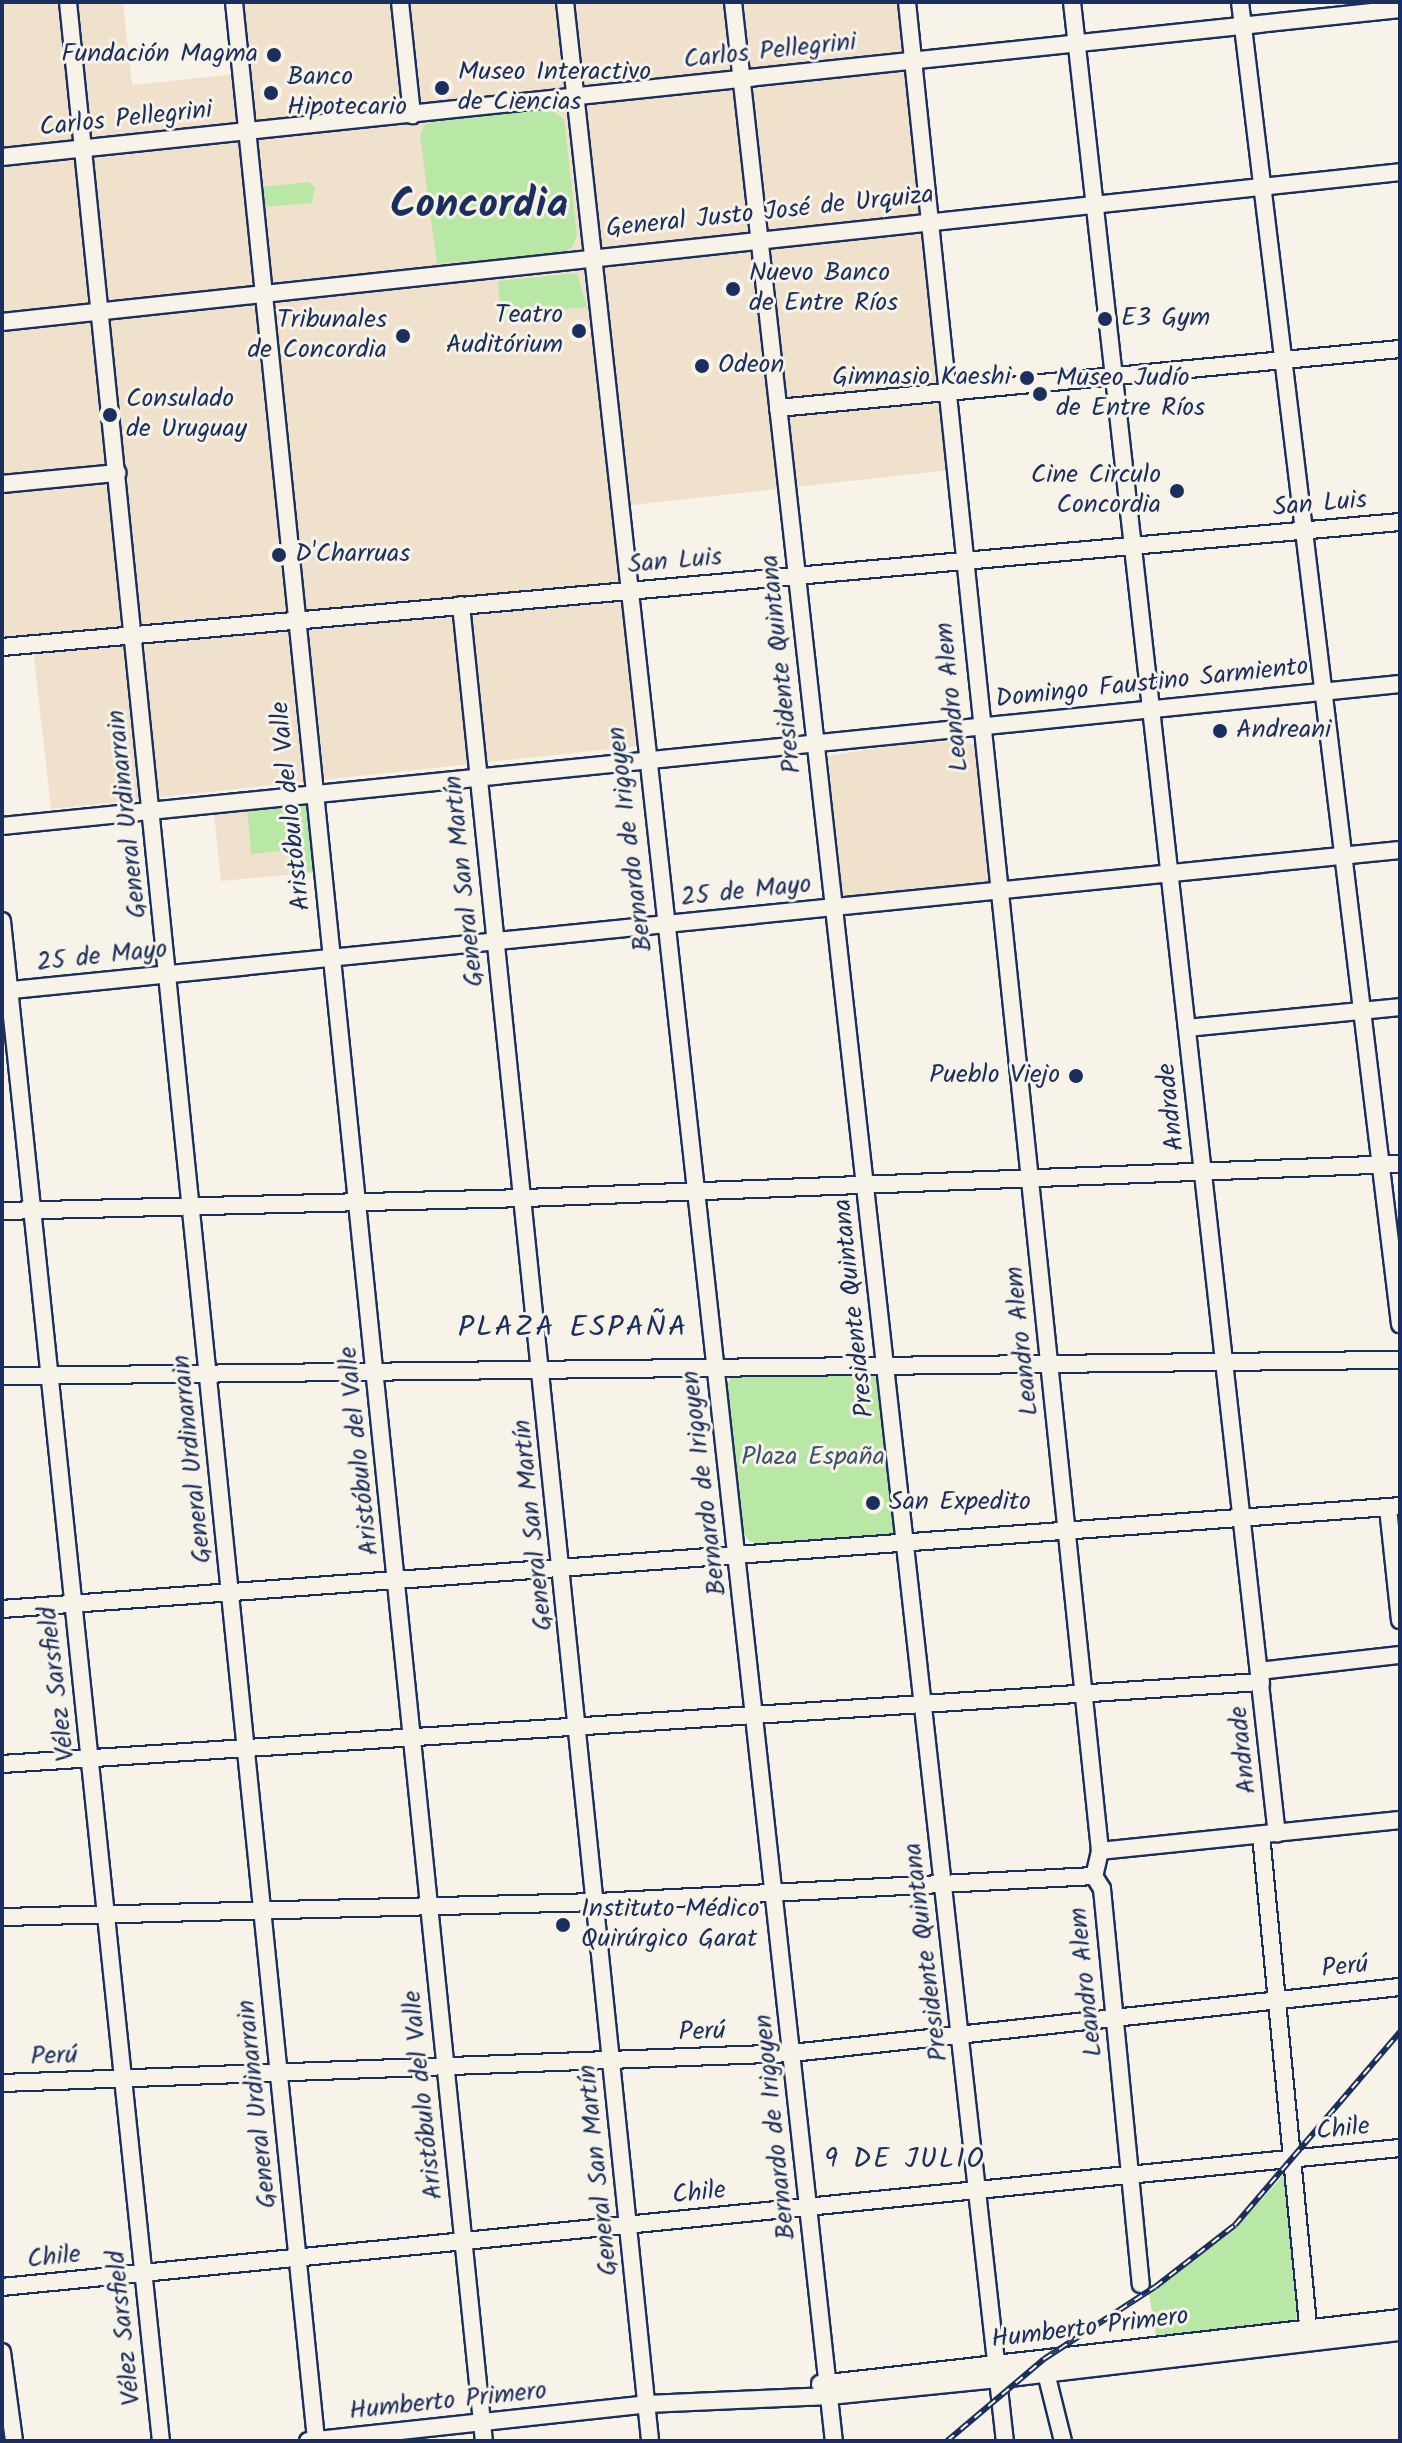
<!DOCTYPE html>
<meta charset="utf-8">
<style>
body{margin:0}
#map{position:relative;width:1402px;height:2443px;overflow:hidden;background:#f7f3e8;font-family:Kalam,sans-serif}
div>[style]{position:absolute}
.built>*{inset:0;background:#efe1cc}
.green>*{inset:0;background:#b9e7a5}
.roads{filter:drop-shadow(2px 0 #1b2f5e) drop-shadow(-2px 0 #1b2f5e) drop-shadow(0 2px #1b2f5e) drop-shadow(0 -2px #1b2f5e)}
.minor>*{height:16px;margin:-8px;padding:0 8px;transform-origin:8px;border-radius:8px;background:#f7f3e8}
.rail>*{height:6px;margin-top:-3px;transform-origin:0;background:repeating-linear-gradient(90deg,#f7f3e8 0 9px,#1b2f5e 0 18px);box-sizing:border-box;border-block:2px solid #1b2f5e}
.dots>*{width:22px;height:22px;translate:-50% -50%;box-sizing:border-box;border:4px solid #f7f3e8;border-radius:50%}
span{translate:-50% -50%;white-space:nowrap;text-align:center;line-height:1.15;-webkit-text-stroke:6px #f7f3e8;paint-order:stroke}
.street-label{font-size:26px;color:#1b2f5e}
.poi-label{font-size:26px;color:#1b2f5e}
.right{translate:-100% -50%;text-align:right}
.left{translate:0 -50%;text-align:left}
.park-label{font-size:26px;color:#3b546c}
.neighbourhood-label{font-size:28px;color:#1b2f5e;letter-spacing:2px}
.quarter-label{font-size:30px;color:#1b2f5e;letter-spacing:2px}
.town-label{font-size:42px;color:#1b2f5e;font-weight:700}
.frame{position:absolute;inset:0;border:4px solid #1b2f5e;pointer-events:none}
</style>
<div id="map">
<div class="built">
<div style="clip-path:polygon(2px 2px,123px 2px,132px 85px,235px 74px,227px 2px,898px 2px,950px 470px,613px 507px,639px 746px,51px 809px,33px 649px,2px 652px)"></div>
<div style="clip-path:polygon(963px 741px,974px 745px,989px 882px,984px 887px,841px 899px,828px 756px,901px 744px)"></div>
<div style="clip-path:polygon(247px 810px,251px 854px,305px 849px,307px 873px,221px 881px,214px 814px)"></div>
</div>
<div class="green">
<div style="clip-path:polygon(549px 108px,564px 119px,577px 235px,573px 246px,564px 253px,437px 264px,420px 136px,424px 126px,435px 120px)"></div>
<div style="clip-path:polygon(309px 182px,315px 187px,312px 203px,262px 207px,260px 187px)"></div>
<div style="clip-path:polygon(577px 273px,587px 307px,501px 315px,498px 281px)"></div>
<div style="clip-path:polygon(307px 805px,317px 872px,307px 873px,304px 849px,251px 854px,247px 810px)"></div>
<div style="clip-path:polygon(867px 1370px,878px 1378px,886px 1401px,900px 1522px,894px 1535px,767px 1546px,749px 1541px,741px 1528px,726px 1390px,731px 1376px,745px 1371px)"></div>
<div style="clip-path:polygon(1288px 2170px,1299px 2315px,1293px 2322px,1156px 2336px,1149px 2294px,1234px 2230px)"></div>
</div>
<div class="roads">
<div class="minor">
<div style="left:68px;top:2px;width:2452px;rotate:84.19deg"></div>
<div style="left:234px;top:2px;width:2452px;rotate:84.15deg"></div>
<div style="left:400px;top:2px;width:114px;rotate:83.9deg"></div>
<div style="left:565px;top:2px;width:2454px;rotate:83.71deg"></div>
<div style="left:733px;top:2px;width:2454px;rotate:83.64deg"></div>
<div style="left:907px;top:2px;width:1859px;rotate:84.04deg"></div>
<div style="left:1100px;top:1851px;width:26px;rotate:103deg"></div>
<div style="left:1094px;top:1876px;width:15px;rotate:58deg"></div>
<div style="left:1102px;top:1889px;width:397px;rotate:84.4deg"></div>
<div style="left:1072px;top:2px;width:1843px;rotate:83.62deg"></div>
<div style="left:1240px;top:2px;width:1332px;rotate:83.1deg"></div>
<div style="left:2px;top:157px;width:1406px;rotate:-6.04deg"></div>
<div style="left:2px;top:322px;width:1406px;rotate:-6.12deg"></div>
<div style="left:778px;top:408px;width:625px;rotate:-5.42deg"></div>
<div style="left:2px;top:484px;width:116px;rotate:-5.5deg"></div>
<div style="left:461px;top:605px;width:1846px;rotate:84.12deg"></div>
<div style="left:2px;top:647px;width:1404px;rotate:-5.11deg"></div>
<div style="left:2px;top:826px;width:1405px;rotate:-5.8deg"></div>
<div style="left:2px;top:921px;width:1528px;rotate:84.03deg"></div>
<div style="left:2px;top:991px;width:1405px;rotate:-5.76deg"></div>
<div style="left:1187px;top:1028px;width:214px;rotate:-5.6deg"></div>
<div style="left:2px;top:1211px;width:523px;rotate:-1.42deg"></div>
<div style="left:525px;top:1198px;width:876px;rotate:-2.23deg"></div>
<div style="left:2px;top:1376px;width:1398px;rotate:-0.66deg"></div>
<div style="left:1388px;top:1508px;width:113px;rotate:83.9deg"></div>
<div style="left:2px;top:1609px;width:1402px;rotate:-4.21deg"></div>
<div style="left:1259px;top:1671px;width:142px;rotate:-6.5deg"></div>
<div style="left:2px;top:1764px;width:1262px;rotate:-3.73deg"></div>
<div style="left:1261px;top:1835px;width:502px;rotate:84.52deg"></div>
<div style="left:1100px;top:1851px;width:302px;rotate:-5.9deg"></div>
<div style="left:2px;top:1917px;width:596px;rotate:-1.44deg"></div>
<div style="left:598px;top:1902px;width:497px;rotate:-3deg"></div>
<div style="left:2px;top:2083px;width:791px;rotate:-2.17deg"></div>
<div style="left:792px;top:2053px;width:612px;rotate:-6.2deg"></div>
<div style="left:2px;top:2287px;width:1405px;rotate:-5.68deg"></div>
<div style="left:2px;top:2352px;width:90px;rotate:82.3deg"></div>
<div style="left:1044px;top:2365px;width:78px;rotate:76deg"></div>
<div style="left:820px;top:2384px;width:584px;rotate:-6.49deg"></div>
<div style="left:308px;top:2441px;width:341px;rotate:-6.2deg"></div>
<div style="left:647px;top:2404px;width:183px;rotate:-2.5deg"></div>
<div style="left:830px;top:2396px;width:188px;rotate:-5.8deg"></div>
<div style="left:1017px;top:2377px;width:386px;rotate:-6.7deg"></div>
</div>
</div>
<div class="rail">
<div style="left:947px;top:2441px;width:127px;rotate:-40.2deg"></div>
<div style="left:1044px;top:2359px;width:132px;rotate:-33deg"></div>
<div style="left:1155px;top:2287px;width:101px;rotate:-37.8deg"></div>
<div style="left:1235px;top:2225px;width:254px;rotate:-49.5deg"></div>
</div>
<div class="dots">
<div style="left:274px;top:55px;background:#1b2f5e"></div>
<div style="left:442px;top:88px;background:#1b2f5e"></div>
<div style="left:271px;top:93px;background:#1b2f5e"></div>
<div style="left:733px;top:289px;background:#1b2f5e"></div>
<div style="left:1105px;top:319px;background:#1b2f5e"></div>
<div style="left:579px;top:331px;background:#1b2f5e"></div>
<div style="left:403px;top:336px;background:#1b2f5e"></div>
<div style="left:702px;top:366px;background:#1b2f5e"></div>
<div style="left:1027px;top:378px;background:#1b2f5e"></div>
<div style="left:1040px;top:394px;background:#1b2f5e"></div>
<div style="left:110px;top:415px;background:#1b2f5e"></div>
<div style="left:1177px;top:491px;background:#1b2f5e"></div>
<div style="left:279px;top:555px;background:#1b2f5e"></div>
<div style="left:1220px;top:731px;background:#1b2f5e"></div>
<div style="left:1076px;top:1076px;background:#1b2f5e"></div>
<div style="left:873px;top:1503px;background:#1b2f5e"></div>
<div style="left:563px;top:1925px;background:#1b2f5e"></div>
</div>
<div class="street-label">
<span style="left:770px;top:52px;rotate:-6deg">Carlos Pellegrini</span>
<span style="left:126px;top:120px;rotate:-6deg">Carlos Pellegrini</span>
<span style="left:770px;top:213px;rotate:-6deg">General Justo José de Urquiza</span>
<span style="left:1320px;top:505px;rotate:-5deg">San Luis</span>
<span style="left:675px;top:562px;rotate:-5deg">San Luis</span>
<span style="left:782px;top:664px;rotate:-96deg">Presidente Quintana</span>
<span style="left:1152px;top:684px;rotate:-6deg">Domingo Faustino Sarmiento</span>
<span style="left:953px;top:697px;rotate:-96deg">Leandro Alem</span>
<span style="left:292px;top:806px;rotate:-96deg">Aristóbulo del Valle</span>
<span style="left:128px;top:814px;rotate:-96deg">General Urdinarrain</span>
<span style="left:631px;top:839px;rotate:-97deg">Bernardo de Irigoyen</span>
<span style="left:465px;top:881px;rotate:-96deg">General San Martín</span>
<span style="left:746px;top:892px;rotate:-6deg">25 de Mayo</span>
<span style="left:102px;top:957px;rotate:-6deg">25 de Mayo</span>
<span style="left:1172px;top:1107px;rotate:-96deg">Andrade</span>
<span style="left:855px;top:1308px;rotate:-96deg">Presidente Quintana</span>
<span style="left:1023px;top:1341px;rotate:-96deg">Leandro Alem</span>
<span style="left:360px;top:1451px;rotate:-96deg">Aristóbulo del Valle</span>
<span style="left:193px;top:1459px;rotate:-96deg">General Urdinarrain</span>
<span style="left:705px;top:1483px;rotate:-97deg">Bernardo de Irigoyen</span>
<span style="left:534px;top:1525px;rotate:-96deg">General San Martín</span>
<span style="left:58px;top:1684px;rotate:-97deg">Vélez Sarsfield</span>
<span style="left:1244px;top:1750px;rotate:-96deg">Andrade</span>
<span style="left:927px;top:1952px;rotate:-97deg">Presidente Quintana</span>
<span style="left:1345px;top:1968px;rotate:-6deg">Perú</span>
<span style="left:1087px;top:1982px;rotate:-96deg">Leandro Alem</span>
<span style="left:702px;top:2033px;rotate:-2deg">Perú</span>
<span style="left:54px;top:2057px;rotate:-2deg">Perú</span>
<span style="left:424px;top:2095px;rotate:-96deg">Aristóbulo del Valle</span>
<span style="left:258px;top:2104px;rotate:-96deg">General Urdinarrain</span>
<span style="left:776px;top:2127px;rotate:-96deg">Bernardo de Irigoyen</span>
<span style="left:1343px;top:2130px;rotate:-6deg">Chile</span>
<span style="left:599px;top:2170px;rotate:-96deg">General San Martín</span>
<span style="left:699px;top:2194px;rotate:-6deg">Chile</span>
<span style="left:54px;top:2258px;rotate:-6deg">Chile</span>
<span style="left:125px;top:2328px;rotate:-96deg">Vélez Sarsfield</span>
<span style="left:1090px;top:2329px;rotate:-7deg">Humberto Primero</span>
<span style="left:448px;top:2402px;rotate:-6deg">Humberto Primero</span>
</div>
<div class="poi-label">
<span class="right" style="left:258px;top:55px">Fundación Magma</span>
<span class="left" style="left:458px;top:88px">Museo Interactivo<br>de Ciencias</span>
<span class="left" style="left:287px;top:93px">Banco<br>Hipotecario</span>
<span class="left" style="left:749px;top:289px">Nuevo Banco<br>de Entre Ríos</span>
<span class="right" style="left:563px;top:331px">Teatro<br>Auditórium</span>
<span class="left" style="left:1121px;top:319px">E3 Gym</span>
<span class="right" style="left:387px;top:336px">Tribunales<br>de Concordia</span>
<span class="left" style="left:718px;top:366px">Odeon</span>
<span class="right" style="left:1011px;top:378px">Gimnasio Kaeshi</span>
<span class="left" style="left:1056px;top:394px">Museo Judío<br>de Entre Ríos</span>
<span class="left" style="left:126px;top:415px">Consulado<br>de Uruguay</span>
<span class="right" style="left:1161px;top:491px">Cine Circulo<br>Concordia</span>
<span class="left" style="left:295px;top:555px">D'Charruas</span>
<span class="left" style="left:1236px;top:731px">Andreani</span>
<span class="right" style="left:1060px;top:1076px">Pueblo Viejo</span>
<span class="left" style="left:889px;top:1503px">San Expedito</span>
<span class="left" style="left:581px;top:1925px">Instituto Médico<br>Quirúrgico Garat</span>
</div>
<div class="park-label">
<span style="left:813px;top:1458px">Plaza España</span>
</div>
<div class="neighbourhood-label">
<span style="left:905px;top:2160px">9 DE JULIO</span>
</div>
<div class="quarter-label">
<span style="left:573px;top:1328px">PLAZA ESPAÑA</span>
</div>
<div class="town-label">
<span style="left:479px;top:206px">Concordia</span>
</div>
<div class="frame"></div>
</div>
